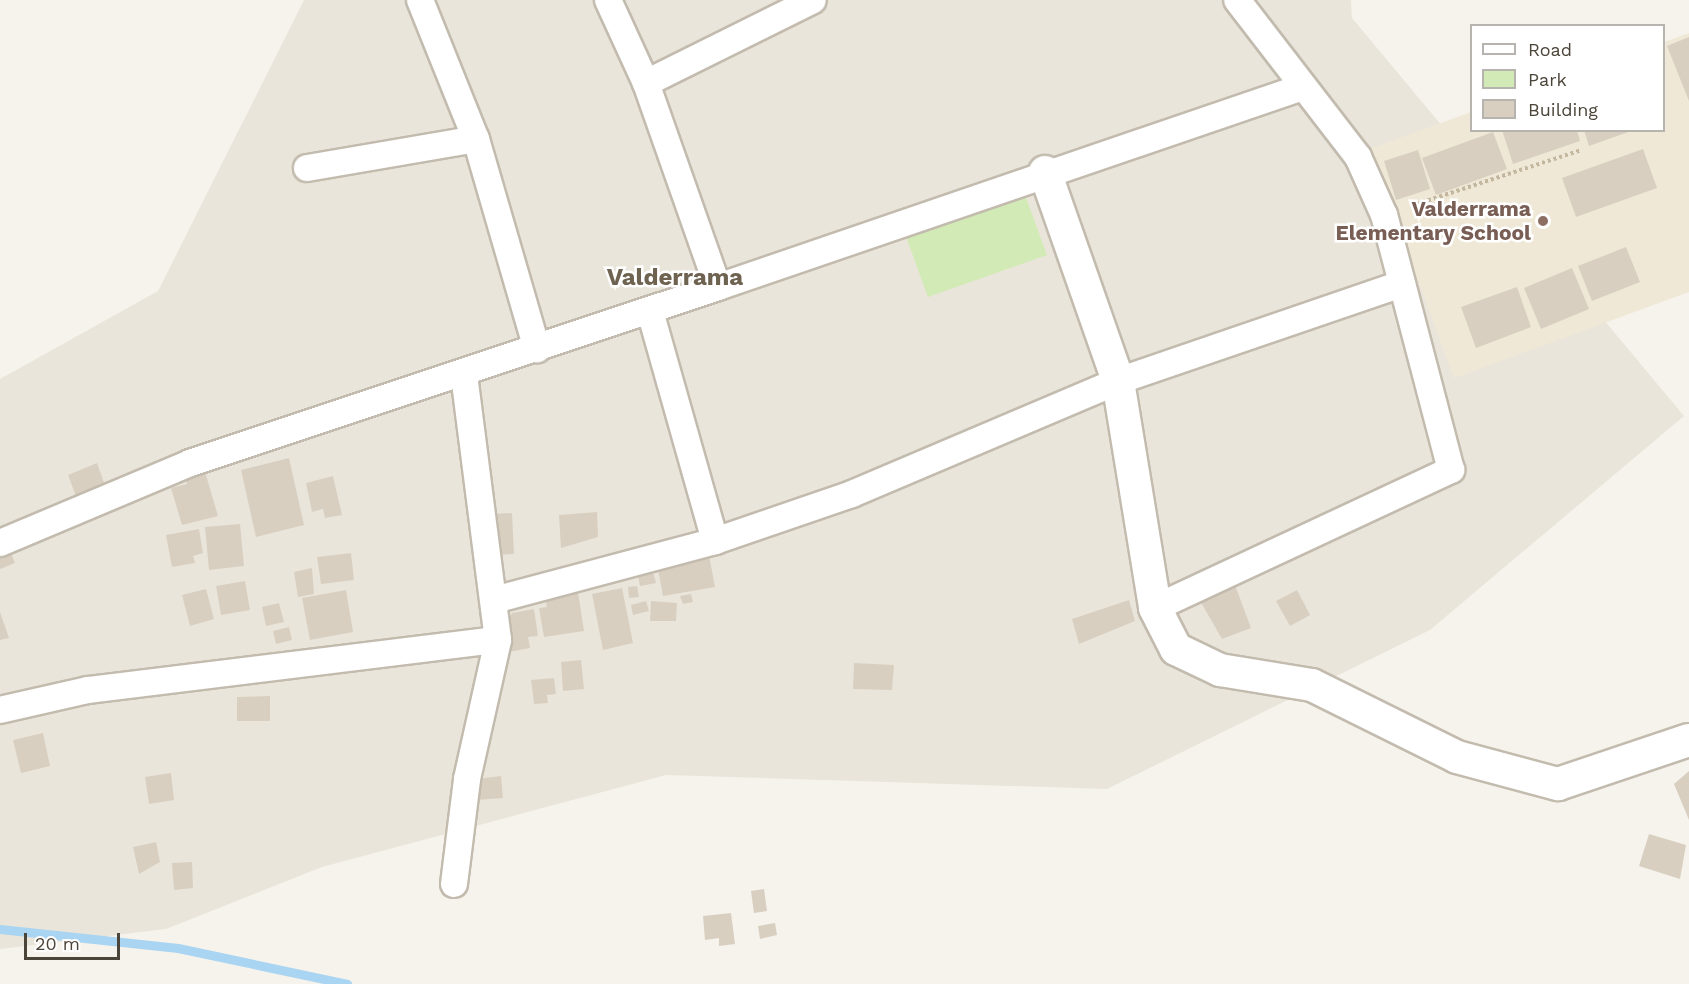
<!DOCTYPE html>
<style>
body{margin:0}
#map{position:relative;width:1689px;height:984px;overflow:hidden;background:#f6f3ec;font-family:"Work Sans",sans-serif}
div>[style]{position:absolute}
.residential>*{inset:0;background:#eae5da}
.education>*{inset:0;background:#efe8d6}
.green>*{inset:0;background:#d2eab5}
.stream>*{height:9px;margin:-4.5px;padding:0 4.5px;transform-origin:4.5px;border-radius:4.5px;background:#a9d4f2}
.building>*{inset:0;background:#d8cfc1}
.path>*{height:4px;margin-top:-2px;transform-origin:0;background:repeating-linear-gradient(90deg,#c4b79f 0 3px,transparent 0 6px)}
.roads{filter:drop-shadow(2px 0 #c2bbae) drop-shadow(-2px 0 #c2bbae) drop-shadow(0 2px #c2bbae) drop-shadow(0 -2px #c2bbae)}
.minor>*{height:26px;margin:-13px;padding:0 13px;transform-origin:13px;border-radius:13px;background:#fff}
.tertiary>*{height:32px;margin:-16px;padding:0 16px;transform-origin:16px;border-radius:16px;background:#fff}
.dots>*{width:16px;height:16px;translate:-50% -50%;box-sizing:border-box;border:3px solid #fff;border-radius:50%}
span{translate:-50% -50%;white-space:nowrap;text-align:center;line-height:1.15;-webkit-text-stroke:5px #fff;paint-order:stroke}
.education-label{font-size:21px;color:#785e54;font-weight:700}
.right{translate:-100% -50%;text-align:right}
.quarter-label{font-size:24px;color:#6e6250;font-weight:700}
.legend{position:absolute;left:1470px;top:24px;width:195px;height:108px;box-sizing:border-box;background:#fff;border:2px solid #b7b4b0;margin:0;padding:8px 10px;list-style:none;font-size:18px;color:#4b4439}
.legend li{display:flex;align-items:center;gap:12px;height:30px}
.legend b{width:30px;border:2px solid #b7b4b0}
.scale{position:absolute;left:24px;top:933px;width:96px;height:27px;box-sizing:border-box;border:3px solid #4b4439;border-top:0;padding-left:8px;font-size:18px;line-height:21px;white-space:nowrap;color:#4b4439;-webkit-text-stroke:4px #fff;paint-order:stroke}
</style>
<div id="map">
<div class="residential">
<div style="clip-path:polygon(304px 0,1351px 0,1352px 18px,1684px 416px,1430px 630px,1107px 789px,666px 775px,322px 867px,166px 929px,0 949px,0 379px,158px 291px)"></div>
</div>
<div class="education">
<div style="clip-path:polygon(1689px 33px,1689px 292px,1454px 378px,1370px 149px,1471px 112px,1472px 130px,1664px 130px,1664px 42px)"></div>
</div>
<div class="green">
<div style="clip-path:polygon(1024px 192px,1047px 255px,928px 297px,905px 234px)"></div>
</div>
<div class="stream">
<div style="left:0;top:929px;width:179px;rotate:6.1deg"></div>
<div style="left:178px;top:948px;width:173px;rotate:12deg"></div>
</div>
<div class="building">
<div style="clip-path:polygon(1689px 37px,1689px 101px,1667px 46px)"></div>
<div style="clip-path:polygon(1502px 130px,1577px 130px,1580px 141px,1513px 164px)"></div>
<div style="clip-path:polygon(1584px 130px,1631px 130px,1631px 131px,1589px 146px)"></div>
<div style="clip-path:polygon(1493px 132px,1507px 169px,1436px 195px,1422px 158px)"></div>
<div style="clip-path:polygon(1643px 149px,1657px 188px,1576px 217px,1562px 178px)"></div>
<div style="clip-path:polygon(1418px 150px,1430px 189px,1396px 200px,1384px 161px)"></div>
<div style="clip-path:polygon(1626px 247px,1640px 282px,1592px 301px,1578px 266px)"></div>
<div style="clip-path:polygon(1572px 268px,1589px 309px,1541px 329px,1524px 288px)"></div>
<div style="clip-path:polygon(1517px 287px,1531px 327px,1476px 348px,1461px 307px)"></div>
<div style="clip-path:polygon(289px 458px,304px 525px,256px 537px,241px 470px)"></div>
<div style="clip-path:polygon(97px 463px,107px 491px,78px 502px,68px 475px)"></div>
<div style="clip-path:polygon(203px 465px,218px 516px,182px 525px,171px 488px,187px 484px,183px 471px)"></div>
<div style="clip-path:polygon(333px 476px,342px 515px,325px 518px,323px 509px,312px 512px,306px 483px)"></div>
<div style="clip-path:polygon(597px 512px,598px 537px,561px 548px,559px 515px)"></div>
<div style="clip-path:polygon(512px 513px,514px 554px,489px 555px,488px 514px)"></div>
<div style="clip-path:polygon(240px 524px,244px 566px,209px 570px,205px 527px)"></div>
<div style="clip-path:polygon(199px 529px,203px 553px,193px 556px,195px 563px,172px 567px,166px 535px)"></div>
<div style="clip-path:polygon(10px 551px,15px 563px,0 569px,0 554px)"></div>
<div style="clip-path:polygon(351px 553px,354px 580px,321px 584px,317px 557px)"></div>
<div style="clip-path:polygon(709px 555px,715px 587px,663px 596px,657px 564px)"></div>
<div style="clip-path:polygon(312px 568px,314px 594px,298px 597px,294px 572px)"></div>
<div style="clip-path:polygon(652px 568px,656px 583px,640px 586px,637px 571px)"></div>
<div style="clip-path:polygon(245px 581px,250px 610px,221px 615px,216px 586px)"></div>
<div style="clip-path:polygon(1235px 585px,1251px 628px,1222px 639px,1199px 599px)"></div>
<div style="clip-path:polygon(637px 586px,639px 597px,629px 598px,628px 587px)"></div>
<div style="clip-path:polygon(622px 588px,633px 643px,603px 650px,592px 594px)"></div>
<div style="clip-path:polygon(206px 589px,214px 619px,190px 626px,182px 595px)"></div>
<div style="clip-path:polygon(346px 590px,353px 632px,310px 640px,302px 598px)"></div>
<div style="clip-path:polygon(1297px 590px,1310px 615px,1290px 626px,1276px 601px)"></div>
<div style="clip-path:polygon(578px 592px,584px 631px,544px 637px,539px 608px,547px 607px,545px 597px)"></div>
<div style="clip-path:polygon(691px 594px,693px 602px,683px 604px,680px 596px)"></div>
<div style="clip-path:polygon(1129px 600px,1135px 621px,1079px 644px,1072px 619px)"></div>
<div style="clip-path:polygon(646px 601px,649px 611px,633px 615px,631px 605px)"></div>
<div style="clip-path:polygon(651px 601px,677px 603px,676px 621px,650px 621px)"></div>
<div style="clip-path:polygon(279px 603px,284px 622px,266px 626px,262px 607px)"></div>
<div style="clip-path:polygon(534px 609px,538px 636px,528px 637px,530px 648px,509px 652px,507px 619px,512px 613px)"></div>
<div style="clip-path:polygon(0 612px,9px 638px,0 640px)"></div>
<div style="clip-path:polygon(289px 627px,292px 640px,276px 644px,273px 631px)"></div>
<div style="clip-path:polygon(581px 660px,584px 689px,563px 691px,561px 662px)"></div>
<div style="clip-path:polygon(854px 663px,894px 665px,892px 690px,853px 689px)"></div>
<div style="clip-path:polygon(554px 678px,556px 694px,547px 695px,548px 703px,534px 704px,531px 680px)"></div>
<div style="clip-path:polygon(270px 696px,270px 721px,237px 721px,237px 697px)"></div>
<div style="clip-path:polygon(43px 733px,50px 766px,21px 773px,13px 740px)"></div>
<div style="clip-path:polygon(1689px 771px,1689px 820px,1674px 784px)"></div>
<div style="clip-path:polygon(171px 773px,174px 800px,149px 804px,145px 777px)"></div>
<div style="clip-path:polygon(501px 776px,503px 798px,477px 800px,476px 779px)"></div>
<div style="clip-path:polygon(1649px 834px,1686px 845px,1680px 879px,1639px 866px)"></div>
<div style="clip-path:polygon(156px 842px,160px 862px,139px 874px,133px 847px)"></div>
<div style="clip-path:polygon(192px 862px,193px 888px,174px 890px,172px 863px)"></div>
<div style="clip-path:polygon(764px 889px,767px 911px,754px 913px,751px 891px)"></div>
<div style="clip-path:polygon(731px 913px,735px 944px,719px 946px,719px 938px,705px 940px,703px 916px)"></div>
<div style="clip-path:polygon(775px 923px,777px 935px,760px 939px,758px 926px)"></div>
</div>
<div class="path">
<div style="left:1411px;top:206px;width:179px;rotate:-18.2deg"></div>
</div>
<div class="roads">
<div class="minor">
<div style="left:420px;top:0;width:150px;rotate:68.1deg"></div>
<div style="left:476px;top:139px;width:219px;rotate:73.8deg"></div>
<div style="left:608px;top:0;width:91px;rotate:65.4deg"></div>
<div style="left:646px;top:83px;width:216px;rotate:70.6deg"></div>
<div style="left:718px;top:287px;width:615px;rotate:-18.88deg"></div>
<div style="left:646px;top:83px;width:186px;rotate:-26.4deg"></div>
<div style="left:307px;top:168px;width:171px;rotate:-9.7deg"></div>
<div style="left:650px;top:311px;width:239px;rotate:74.2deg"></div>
<div style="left:0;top:543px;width:206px;rotate:-22.8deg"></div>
<div style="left:190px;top:463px;width:557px;rotate:-18.43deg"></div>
<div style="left:494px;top:600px;width:229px;rotate:-14.9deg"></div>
<div style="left:715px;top:541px;width:145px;rotate:-18.9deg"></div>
<div style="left:852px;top:494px;width:289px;rotate:-23deg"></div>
<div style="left:1118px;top:381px;width:300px;rotate:-18.9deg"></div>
<div style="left:1155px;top:608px;width:327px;rotate:-25deg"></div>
<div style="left:1451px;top:470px;width:264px;rotate:-104.7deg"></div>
<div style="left:1384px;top:215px;width:64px;rotate:-114.1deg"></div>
<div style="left:1358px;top:157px;width:198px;rotate:-127.6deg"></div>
<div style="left:0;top:710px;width:90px;rotate:-12.8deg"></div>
<div style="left:88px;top:690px;width:413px;rotate:-7deg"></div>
<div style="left:454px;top:884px;width:106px;rotate:-82.9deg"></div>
<div style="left:467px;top:779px;width:142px;rotate:-77.4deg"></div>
<div style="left:498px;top:640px;width:267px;rotate:-97.3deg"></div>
</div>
<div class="tertiary">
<div style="left:1045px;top:172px;width:221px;rotate:70.7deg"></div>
<div style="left:1118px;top:381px;width:230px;rotate:80.7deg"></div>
<div style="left:1155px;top:608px;width:46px;rotate:62.9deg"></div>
<div style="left:1176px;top:649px;width:49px;rotate:25.5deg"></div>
<div style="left:1220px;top:670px;width:93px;rotate:9.3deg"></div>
<div style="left:1312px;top:685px;width:162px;rotate:26.4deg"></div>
<div style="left:1457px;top:757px;width:105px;rotate:15deg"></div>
<div style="left:1558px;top:784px;width:138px;rotate:-18.6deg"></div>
</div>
</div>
<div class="dots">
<div style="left:1543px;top:221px;background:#8d6e63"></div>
</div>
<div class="education-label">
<span class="right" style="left:1531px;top:221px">Valderrama<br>Elementary School</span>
</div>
<div class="quarter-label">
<span style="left:675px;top:278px">Valderrama</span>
</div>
<ul class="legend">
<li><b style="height:8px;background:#fff"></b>Road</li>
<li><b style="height:16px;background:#d2eab5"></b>Park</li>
<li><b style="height:16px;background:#d8cfc1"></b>Building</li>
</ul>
<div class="scale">20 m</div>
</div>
